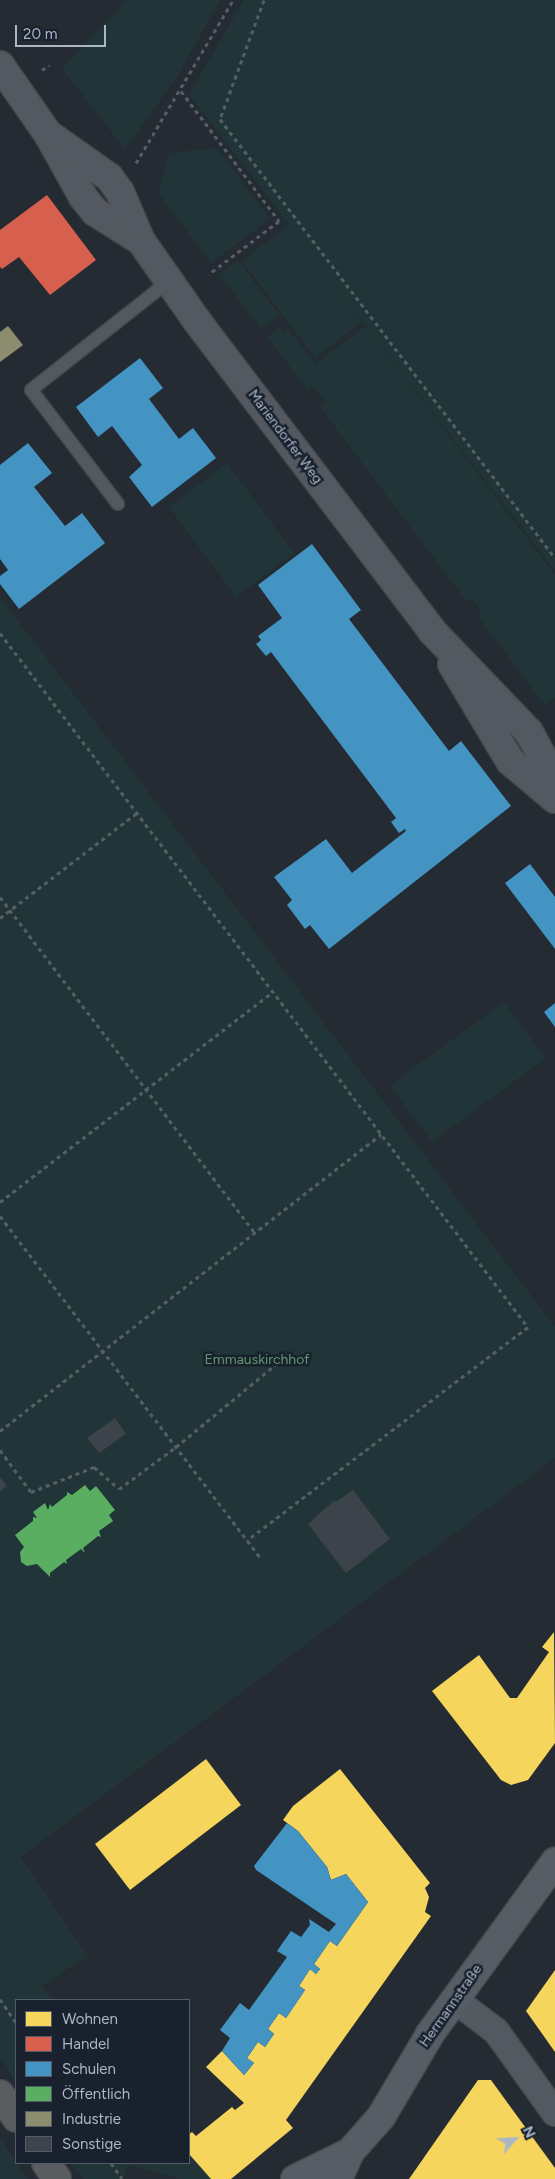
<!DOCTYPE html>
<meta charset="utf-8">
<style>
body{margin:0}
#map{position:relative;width:555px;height:2179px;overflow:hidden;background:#242b32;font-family:Figtree,sans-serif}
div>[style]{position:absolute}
.green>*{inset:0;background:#213538}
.homes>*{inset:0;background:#f6d55c}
.shops>*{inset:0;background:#d6604d}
.schools>*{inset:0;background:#4393c3}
.public>*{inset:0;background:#5aae61}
.industry>*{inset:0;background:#8c8c6e}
.building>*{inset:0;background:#3d434a}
.path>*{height:3px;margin-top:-1.5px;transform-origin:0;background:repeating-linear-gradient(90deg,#565d64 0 4px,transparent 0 8px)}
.roads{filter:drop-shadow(1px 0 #42474d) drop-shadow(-1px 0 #42474d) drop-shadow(0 1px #42474d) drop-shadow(0 -1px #42474d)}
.service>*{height:12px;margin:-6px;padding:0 6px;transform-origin:6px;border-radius:6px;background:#545961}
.minor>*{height:26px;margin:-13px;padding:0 13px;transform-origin:13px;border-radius:13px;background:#545961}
.tertiary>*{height:28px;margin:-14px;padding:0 14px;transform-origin:14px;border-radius:14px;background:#545961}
.secondary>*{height:28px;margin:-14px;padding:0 14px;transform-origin:14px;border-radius:14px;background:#575d65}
.motorway>*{height:28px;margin:-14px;padding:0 14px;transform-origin:14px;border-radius:14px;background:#595d60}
span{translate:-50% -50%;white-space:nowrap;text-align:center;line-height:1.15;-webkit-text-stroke:5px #18212d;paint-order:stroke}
.street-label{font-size:14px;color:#acb7c6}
.park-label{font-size:14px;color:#62976c}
.legend{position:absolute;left:15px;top:1999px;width:175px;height:165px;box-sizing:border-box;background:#18212d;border:1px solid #535d6a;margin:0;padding:6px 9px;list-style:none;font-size:15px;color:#acb7c6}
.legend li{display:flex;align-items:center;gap:10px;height:25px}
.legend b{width:25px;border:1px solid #535d6a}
.north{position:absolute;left:490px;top:2114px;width:50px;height:50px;-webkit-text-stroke:4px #18212d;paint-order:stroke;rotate:64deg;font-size:14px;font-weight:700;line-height:20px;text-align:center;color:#acb7c6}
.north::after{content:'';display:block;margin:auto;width:18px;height:22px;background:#acb7c6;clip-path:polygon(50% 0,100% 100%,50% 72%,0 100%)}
.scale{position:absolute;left:15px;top:25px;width:91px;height:22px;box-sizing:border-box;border:2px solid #acb7c6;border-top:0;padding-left:6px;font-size:15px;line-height:18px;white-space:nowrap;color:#acb7c6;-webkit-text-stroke:4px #18212d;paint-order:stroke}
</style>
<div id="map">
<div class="green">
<div style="clip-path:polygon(127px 0,220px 0,177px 77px,125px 149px,62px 69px)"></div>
<div style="clip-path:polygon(244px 0,555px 0,555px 571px,334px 284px,362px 322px,315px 358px,242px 261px,289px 225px,189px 94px)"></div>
<div style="clip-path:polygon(217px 148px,270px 219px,211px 263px,158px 193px,169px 153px)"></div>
<div style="clip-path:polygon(238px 260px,279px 315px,261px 329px,219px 274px)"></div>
<div style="clip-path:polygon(366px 326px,555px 575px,555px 698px,545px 705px,477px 615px,482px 612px,472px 599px,467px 602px,320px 407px,326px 403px,313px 387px,308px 390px,267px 337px,280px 327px,284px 333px,289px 330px,316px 364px)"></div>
<div style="clip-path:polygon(227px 463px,294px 553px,236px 597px,169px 507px)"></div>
<div style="clip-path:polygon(0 597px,555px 1327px,555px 1458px,21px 1857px,87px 1956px,42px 1986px,54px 2000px,16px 2000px,16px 2082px,0 2057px)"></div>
<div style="clip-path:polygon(504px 1002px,546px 1058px,432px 1142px,390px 1085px)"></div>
<div style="clip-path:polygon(0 2136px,16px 2163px,29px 2179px,0 2179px)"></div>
<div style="clip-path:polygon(189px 2154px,211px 2179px,181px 2179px,127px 2165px,124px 2179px,83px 2179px,71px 2163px,189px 2163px)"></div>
</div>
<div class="homes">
<div style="clip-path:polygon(554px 1632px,555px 1743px,528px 1780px,511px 1785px,501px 1780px,432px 1691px,479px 1655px,510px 1698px,517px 1698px,549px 1652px,542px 1647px)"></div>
<div style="clip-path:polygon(206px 1759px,241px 1805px,130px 1890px,95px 1844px)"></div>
<div style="clip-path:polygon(340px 1769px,430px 1883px,425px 1888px,429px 1897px,425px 1912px,431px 1916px,286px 2120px,293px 2128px,231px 2179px,211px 2179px,189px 2154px,189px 2134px,192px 2132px,196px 2136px,232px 2107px,235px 2110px,244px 2103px,206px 2067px,222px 2051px,244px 2075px,254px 2063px,247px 2058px,258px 2042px,265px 2047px,274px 2034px,268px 2029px,279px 2013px,286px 2018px,305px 1990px,299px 1986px,310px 1969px,316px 1974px,320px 1969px,314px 1964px,330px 1941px,337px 1946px,368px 1902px,346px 1874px,331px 1880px,327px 1867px,298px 1831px,283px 1820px,293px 1806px)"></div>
<div style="clip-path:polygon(555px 1970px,555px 2052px,526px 2011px)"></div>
<div style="clip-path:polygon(478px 2080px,491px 2080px,555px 2168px,555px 2179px,409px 2179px)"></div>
</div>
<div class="shops">
<div style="clip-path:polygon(47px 195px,96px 260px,50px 295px,19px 257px,2px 269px,0 267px,0 230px)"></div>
</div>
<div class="schools">
<div style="clip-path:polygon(140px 358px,163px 388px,149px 399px,179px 439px,193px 428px,216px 458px,152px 507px,129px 477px,142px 465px,112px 426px,98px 437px,76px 407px)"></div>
<div style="clip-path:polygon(28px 443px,52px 473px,34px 487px,65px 526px,82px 513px,105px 543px,19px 609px,0 584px,0 576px,8px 570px,0 559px,0 465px)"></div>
<div style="clip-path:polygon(312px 544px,361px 610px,349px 619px,449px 751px,461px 741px,511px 806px,329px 949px,310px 925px,305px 929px,287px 905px,292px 900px,274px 877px,326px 839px,352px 873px,406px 831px,405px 829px,399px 833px,391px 822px,396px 818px,271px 652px,266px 656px,256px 644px,261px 640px,258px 636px,282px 618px,258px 585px)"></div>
<div style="clip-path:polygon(530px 864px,555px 897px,555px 949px,505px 883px)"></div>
<div style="clip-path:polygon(555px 1003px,555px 1027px,544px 1012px)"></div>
<div style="clip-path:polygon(287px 1823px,298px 1831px,327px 1867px,331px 1880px,346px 1874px,368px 1902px,337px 1946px,330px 1941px,314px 1964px,320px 1969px,316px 1974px,310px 1969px,299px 1986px,305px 1990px,286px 2018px,279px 2013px,268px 2029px,274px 2034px,265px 2047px,258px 2042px,247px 2058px,254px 2063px,244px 2075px,222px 2051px,230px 2038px,220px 2030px,240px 2003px,249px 2010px,287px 1957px,277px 1951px,291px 1931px,301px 1937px,310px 1925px,309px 1919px,329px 1932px,336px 1924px,256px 1870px,254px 1866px)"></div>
</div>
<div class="public">
<div style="clip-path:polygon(85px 1485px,90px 1491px,96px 1486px,115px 1510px,109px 1515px,113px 1521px,99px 1531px,101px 1537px,98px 1536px,83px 1548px,85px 1553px,81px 1549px,66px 1560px,67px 1564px,64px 1562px,50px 1573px,50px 1577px,37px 1564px,27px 1566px,21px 1562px,20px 1552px,24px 1547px,15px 1535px,33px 1521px,33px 1517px,37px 1518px,33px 1512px,45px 1503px,48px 1510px,50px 1504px,52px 1507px,67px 1495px,67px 1492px,72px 1495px)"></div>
</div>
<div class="industry">
<div style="clip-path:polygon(8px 326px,23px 345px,0 362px,0 332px)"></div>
</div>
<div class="building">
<div style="clip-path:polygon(115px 1418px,126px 1434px,99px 1453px,87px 1438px)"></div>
<div style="clip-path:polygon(0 1477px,7px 1486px,0 1491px)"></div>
<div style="clip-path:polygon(353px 1490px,390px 1539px,346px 1573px,308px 1524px,335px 1500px,336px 1502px)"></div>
</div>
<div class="path">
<div style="left:264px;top:0;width:127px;rotate:110.3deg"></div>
<div style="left:220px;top:119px;width:552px;rotate:52.65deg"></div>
<div style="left:42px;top:70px;width:9px;rotate:-32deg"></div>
<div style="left:181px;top:91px;width:163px;rotate:53deg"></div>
<div style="left:279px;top:221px;width:88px;rotate:142.9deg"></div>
<div style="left:136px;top:163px;width:190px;rotate:-59.2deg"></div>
<div style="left:0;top:633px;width:872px;rotate:52.74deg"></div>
<div style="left:528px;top:1327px;width:353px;rotate:142.8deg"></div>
<div style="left:0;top:897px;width:420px;rotate:52.8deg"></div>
<div style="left:0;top:918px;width:173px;rotate:-37.5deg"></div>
<div style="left:0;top:1202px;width:344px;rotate:-37.6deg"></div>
<div style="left:0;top:1216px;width:429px;rotate:52.7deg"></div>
<div style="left:0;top:1431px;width:483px;rotate:-37.9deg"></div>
<div style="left:0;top:1450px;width:52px;rotate:53.6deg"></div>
<div style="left:31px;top:1492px;width:68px;rotate:-21.6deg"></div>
<div style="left:94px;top:1467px;width:33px;rotate:41deg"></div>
<div style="left:119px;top:1489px;width:71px;rotate:-36.4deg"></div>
<div style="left:176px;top:1447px;width:129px;rotate:-39.6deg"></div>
<div style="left:0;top:1999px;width:29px;rotate:56deg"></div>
<div style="left:111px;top:2163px;width:19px;rotate:55deg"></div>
</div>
<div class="roads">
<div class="service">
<div style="left:118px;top:504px;width:143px;rotate:-127.3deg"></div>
<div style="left:31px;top:390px;width:176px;rotate:-38.3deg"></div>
</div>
<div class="minor">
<div style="left:455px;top:2000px;width:51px;rotate:37.1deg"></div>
<div style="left:496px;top:2031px;width:101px;rotate:54.3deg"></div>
</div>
<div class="tertiary">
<div style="left:0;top:65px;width:84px;rotate:55.2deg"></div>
<div style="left:48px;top:134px;width:72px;rotate:60.9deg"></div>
<div style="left:83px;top:197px;width:19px;rotate:51deg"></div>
<div style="left:95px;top:212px;width:54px;rotate:32.2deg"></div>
<div style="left:48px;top:134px;width:75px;rotate:35.2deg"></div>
<div style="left:109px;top:177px;width:19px;rotate:54deg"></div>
<div style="left:120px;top:192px;width:53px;rotate:66.8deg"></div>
<div style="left:141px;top:241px;width:98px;rotate:55deg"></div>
<div style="left:197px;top:321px;width:389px;rotate:52.8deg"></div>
<div style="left:432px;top:631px;width:140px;rotate:46.2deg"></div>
<div style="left:529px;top:732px;width:55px;rotate:61.6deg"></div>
<div style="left:452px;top:664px;width:113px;rotate:59.1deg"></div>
<div style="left:510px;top:761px;width:59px;rotate:40.2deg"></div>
</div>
<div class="secondary">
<div style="left:295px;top:2179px;width:61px;rotate:-26.1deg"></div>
<div style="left:338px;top:2179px;width:30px;rotate:-66deg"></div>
<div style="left:350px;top:2152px;width:47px;rotate:-48.5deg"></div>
<div style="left:381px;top:2117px;width:96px;rotate:-59.4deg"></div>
<div style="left:430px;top:2034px;width:213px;rotate:-54deg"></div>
</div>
<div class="motorway">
<div style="left:0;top:2094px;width:29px;rotate:56deg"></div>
<div style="left:46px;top:2163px;width:19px;rotate:55deg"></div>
</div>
</div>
<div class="street-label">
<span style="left:285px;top:437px;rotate:53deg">Mariendorfer Weg</span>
<span style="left:451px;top:2006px;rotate:-55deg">Hermannstraße</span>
</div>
<div class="park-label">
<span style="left:257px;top:1360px">Emmauskirchhof</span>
</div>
<ul class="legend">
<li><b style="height:14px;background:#f6d55c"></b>Wohnen</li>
<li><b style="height:14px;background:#d6604d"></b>Handel</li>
<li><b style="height:14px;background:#4393c3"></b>Schulen</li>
<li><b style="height:14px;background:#5aae61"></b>Öffentlich</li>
<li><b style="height:14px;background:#8c8c6e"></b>Industrie</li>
<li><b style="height:14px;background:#3d434a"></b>Sonstige</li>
</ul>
<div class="north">N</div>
<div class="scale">20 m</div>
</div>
